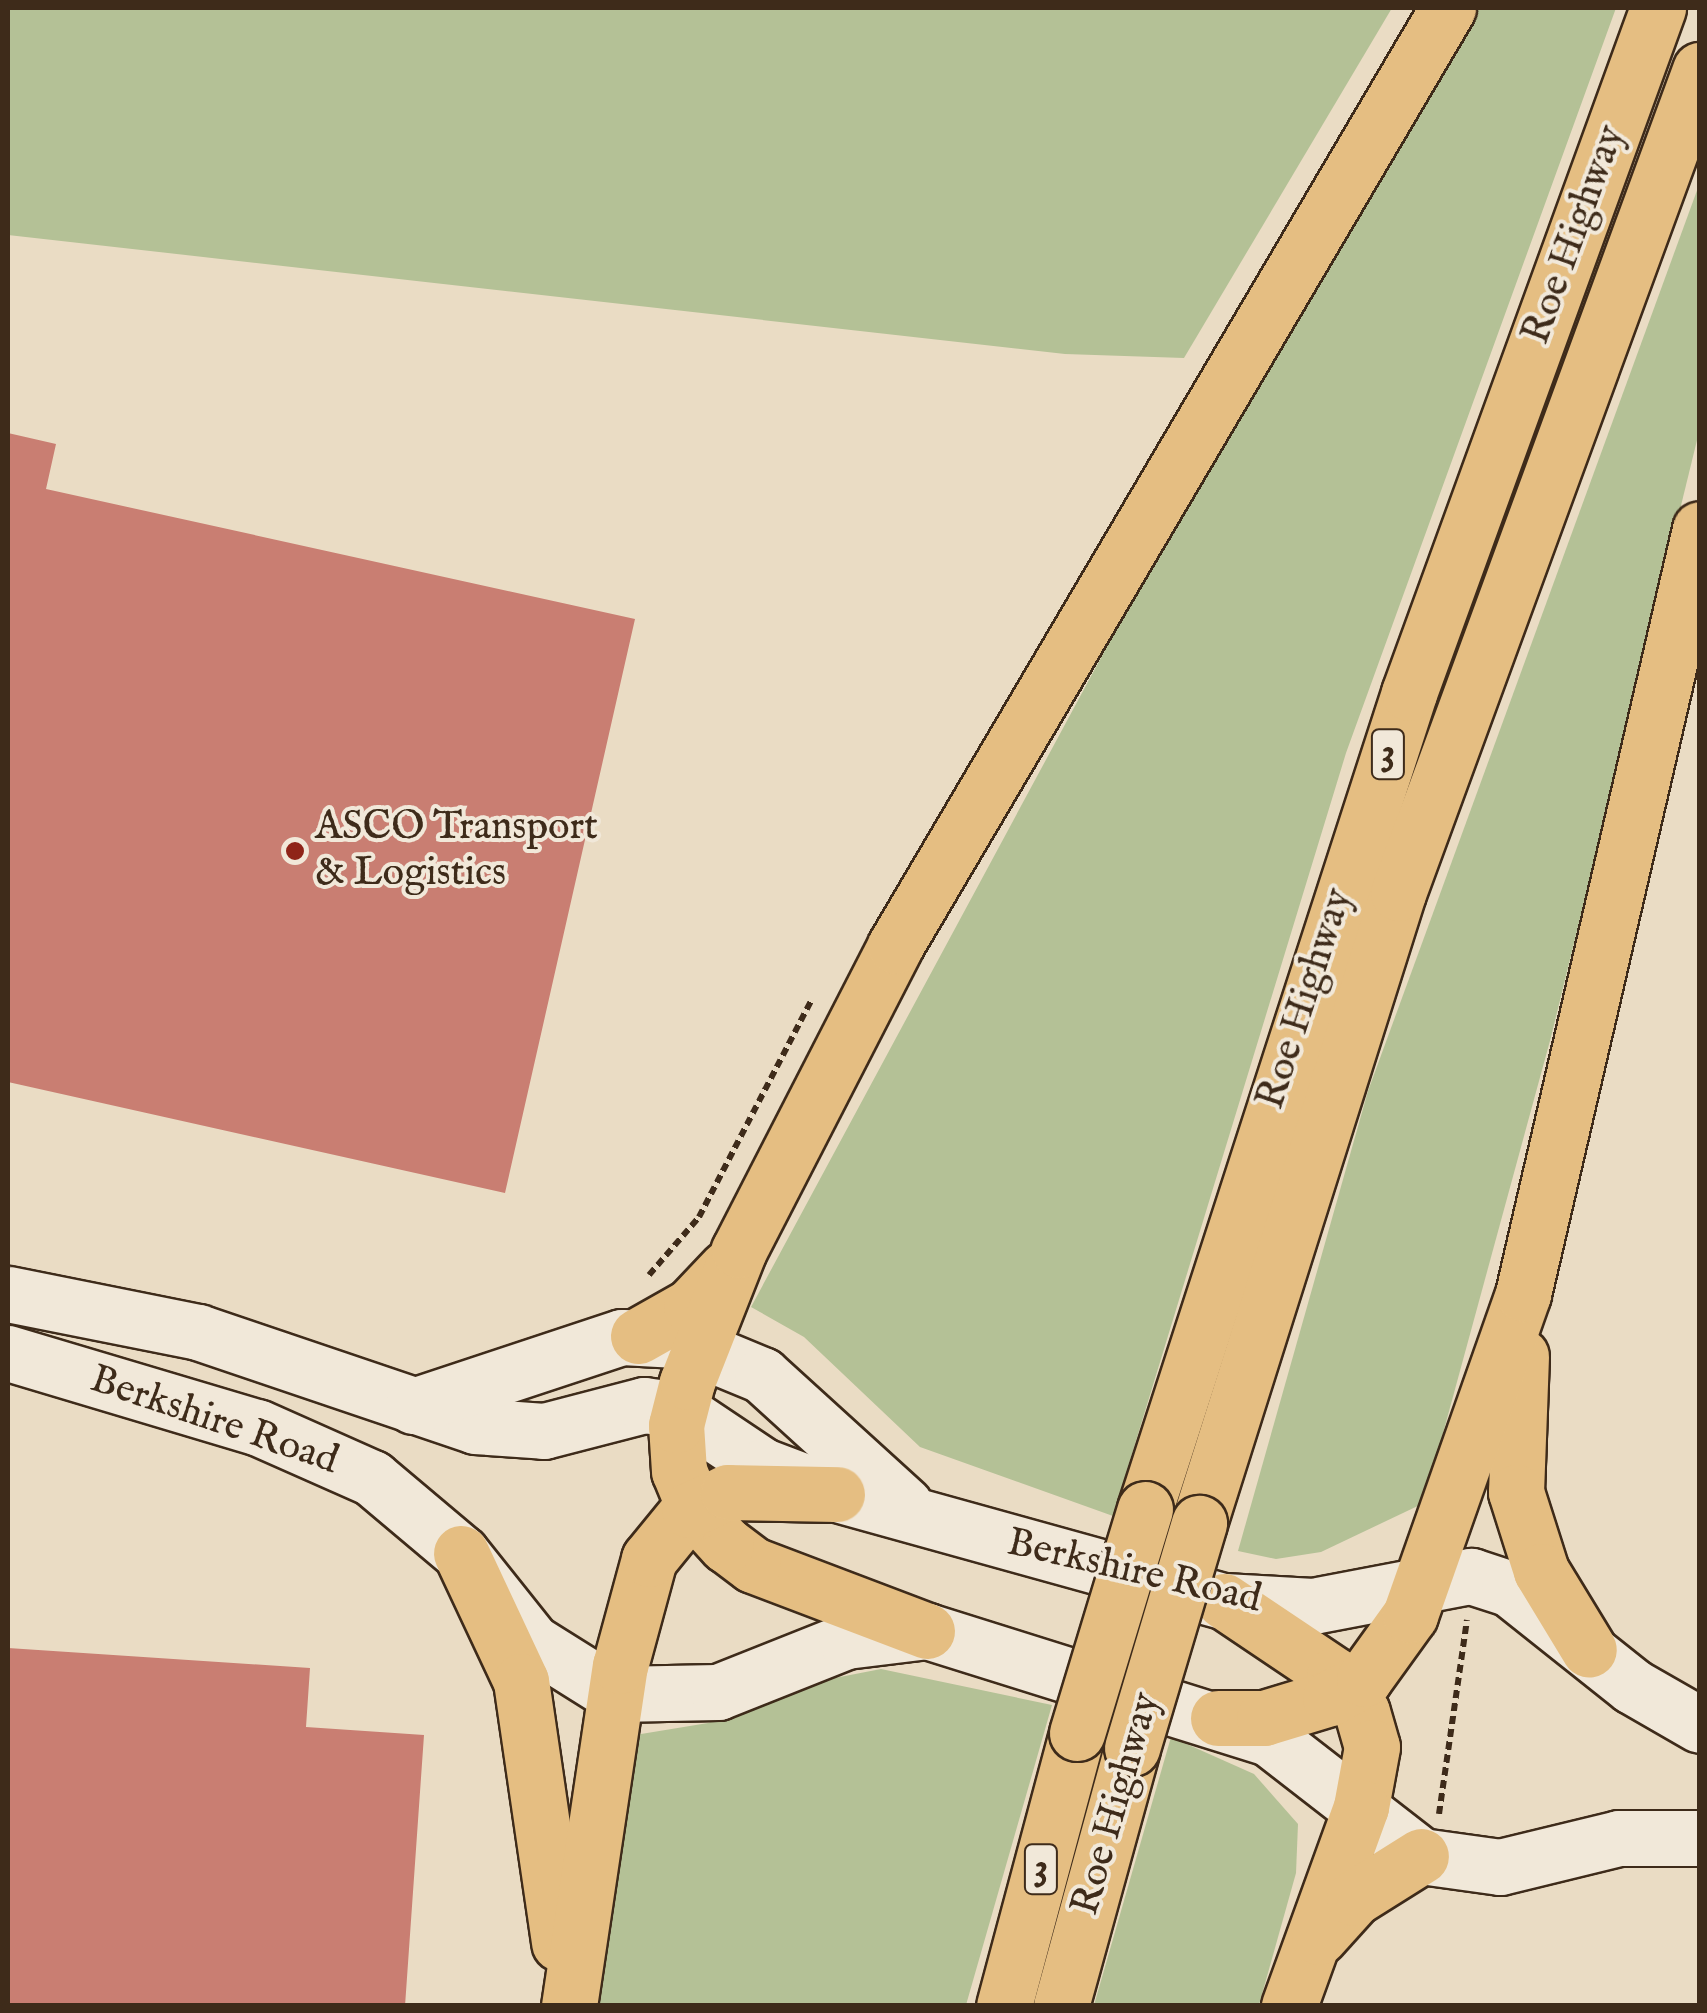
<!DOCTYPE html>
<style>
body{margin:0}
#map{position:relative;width:1707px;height:2013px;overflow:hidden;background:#eadcc4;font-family:"IM FELL English",serif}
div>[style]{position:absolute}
.green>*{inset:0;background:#b4c196}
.building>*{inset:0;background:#c97e72}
.path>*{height:6px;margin-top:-3px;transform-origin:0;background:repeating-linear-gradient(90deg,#3e2b1a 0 8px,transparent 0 13px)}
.roads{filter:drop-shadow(2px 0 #3e2b1a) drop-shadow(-2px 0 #3e2b1a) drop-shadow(0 2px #3e2b1a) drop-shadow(0 -2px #3e2b1a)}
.secondary>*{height:55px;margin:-27.5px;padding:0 27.5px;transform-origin:27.5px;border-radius:27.5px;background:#f1e8d9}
.motorway>*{height:55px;margin:-27.5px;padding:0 27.5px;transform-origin:27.5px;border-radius:27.5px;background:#e5be82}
.bridges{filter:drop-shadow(2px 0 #3e2b1a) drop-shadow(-2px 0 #3e2b1a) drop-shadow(0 2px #3e2b1a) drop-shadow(0 -2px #3e2b1a)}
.motorway-bridge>*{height:55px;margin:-27.5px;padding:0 27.5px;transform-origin:27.5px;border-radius:27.5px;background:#e5be82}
.dots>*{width:28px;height:28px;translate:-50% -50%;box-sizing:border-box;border:5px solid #f1e8d9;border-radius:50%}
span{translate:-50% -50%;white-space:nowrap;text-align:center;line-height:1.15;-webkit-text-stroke:8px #f1e8d9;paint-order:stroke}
.shield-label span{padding:2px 8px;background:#f1e8d9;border:2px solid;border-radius:8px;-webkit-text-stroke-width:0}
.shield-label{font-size:38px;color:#3e2b1a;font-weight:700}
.street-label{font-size:40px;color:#3e2b1a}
.poi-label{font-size:40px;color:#3e2b1a}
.left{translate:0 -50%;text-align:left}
.frame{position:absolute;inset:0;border:10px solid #3e2b1a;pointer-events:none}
</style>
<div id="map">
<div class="green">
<div style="clip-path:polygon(8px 8px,1392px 8px,1184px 358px,1065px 354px,8px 235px)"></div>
<div style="clip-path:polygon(1469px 8px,1616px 8px,1346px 753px,1113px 1516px,920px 1447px,804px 1337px,751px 1307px,1283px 320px)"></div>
<div style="clip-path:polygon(1699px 185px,1699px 432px,1551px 1037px,1424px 1503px,1321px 1552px,1276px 1559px,1238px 1551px,1368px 1091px)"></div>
<div style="clip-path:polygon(881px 1669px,1052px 1705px,966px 2005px,598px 2006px,635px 1735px,708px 1723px,809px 1683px)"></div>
<div style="clip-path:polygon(1171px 1737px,1254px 1774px,1298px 1824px,1296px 1873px,1259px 2005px,1094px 2005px)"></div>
</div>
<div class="building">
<div style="clip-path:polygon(8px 433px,56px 444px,46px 489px,635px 619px,505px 1193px,8px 1082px)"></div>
<div style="clip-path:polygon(8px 1648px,310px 1668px,306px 1727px,424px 1735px,405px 2006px,8px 2006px)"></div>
</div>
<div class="path">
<div style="left:649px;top:1275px;width:77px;rotate:-49.2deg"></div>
<div style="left:699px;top:1217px;width:243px;rotate:-62.6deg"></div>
<div style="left:1439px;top:1814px;width:196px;rotate:-81.8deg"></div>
</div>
<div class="roads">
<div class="secondary">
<div style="left:8px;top:1294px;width:194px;rotate:11.3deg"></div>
<div style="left:198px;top:1332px;width:293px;rotate:18.7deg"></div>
<div style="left:475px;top:1426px;width:69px;rotate:4.1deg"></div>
<div style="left:544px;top:1431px;width:103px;rotate:-14.6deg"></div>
<div style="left:644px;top:1405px;width:35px;rotate:8deg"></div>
<div style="left:679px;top:1410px;width:101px;rotate:33.7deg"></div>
<div style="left:763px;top:1466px;width:79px;rotate:20.7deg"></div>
<div style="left:837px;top:1494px;width:402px;rotate:15.5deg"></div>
<div style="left:1224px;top:1601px;width:89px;rotate:3.2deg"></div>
<div style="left:1313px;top:1606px;width:161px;rotate:-10.8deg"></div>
<div style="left:1471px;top:1576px;width:40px;rotate:18deg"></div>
<div style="left:1509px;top:1588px;width:157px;rotate:38.5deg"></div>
<div style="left:1632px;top:1686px;width:78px;rotate:29.8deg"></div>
<div style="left:8px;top:1353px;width:260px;rotate:16.6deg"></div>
<div style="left:257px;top:1427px;width:126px;rotate:23.9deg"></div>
<div style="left:372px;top:1478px;width:116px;rotate:40.1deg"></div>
<div style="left:461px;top:1553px;width:114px;rotate:51.4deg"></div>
<div style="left:532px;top:1642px;width:98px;rotate:32.1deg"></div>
<div style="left:615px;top:1694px;width:103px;rotate:-1.1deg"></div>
<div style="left:718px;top:1692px;width:138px;rotate:-21.7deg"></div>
<div style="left:846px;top:1641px;width:82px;rotate:-7deg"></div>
<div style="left:927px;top:1631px;width:358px;rotate:17.4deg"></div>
<div style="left:1269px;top:1738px;width:192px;rotate:37.8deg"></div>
<div style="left:1421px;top:1856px;width:80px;rotate:7.9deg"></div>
<div style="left:1500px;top:1867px;width:122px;rotate:-13.7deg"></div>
<div style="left:1619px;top:1838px;width:81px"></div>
<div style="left:413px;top:1406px;width:220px;rotate:-18.3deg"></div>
<div style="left:622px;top:1337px;width:55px;rotate:3.1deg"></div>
<div style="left:677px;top:1340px;width:92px;rotate:22.4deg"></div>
<div style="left:762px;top:1375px;width:193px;rotate:42.3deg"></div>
</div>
<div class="motorway">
<div style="left:638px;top:1336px;width:61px;rotate:-29.5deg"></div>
<div style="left:691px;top:1306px;width:51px;rotate:-46.6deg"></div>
<div style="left:1521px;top:1356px;width:136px;rotate:92.1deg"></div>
<div style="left:1516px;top:1492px;width:83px;rotate:72.4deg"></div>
<div style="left:1541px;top:1571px;width:92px;rotate:58.7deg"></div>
<div style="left:1145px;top:1509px;width:858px;rotate:-72.07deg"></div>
<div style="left:1409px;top:693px;width:729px;rotate:-70.02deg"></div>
<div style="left:1199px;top:1523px;width:661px;rotate:-72.47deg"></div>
<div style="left:1398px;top:893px;width:877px;rotate:-69.85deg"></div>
<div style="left:461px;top:1553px;width:141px;rotate:64.9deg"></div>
<div style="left:521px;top:1681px;width:265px;rotate:81.7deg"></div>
<div style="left:1224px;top:1601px;width:133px;rotate:33.9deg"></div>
<div style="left:1334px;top:1675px;width:46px;rotate:52.9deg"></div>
<div style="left:1362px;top:1712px;width:36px;rotate:74deg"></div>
<div style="left:1372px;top:1747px;width:61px;rotate:100.4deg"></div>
<div style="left:1361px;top:1807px;width:212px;rotate:109.9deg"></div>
<div style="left:927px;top:1631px;width:186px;rotate:-159.2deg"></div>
<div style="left:753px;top:1565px;width:34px;rotate:-143deg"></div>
<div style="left:726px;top:1545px;width:45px;rotate:-132.3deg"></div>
<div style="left:696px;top:1512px;width:44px;rotate:-112.5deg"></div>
<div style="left:679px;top:1471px;width:46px;rotate:-93.7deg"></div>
<div style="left:676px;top:1425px;width:44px;rotate:-75.7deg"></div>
<div style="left:687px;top:1382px;width:142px;rotate:-68.5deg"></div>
<div style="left:739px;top:1250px;width:342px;rotate:-62.8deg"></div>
<div style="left:895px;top:946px;width:1089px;rotate:-59.48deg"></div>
<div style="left:1218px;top:1718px;width:46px"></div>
<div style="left:1264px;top:1718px;width:69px;rotate:-16.9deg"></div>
<div style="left:1330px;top:1698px;width:39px;rotate:-29deg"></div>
<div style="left:1364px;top:1679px;width:79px;rotate:-54.3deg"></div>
<div style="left:1410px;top:1615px;width:340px;rotate:-70.6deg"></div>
<div style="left:1523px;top:1294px;width:785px;rotate:-76.97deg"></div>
<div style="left:1319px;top:1937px;width:52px;rotate:-48.1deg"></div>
<div style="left:1354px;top:1898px;width:79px;rotate:-32.1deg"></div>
<div style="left:569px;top:2006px;width:344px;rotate:-81.5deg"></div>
<div style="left:620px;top:1666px;width:111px;rotate:-74.8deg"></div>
<div style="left:649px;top:1559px;width:63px;rotate:-50.8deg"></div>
<div style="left:689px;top:1510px;width:43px;rotate:-24.8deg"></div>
<div style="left:728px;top:1492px;width:109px;rotate:1.1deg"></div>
<div style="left:1004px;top:2006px;width:283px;rotate:-75deg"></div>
<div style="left:1061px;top:2006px;width:268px;rotate:-74.6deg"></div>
</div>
</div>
<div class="bridges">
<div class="motorway-bridge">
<div style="left:1077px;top:1733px;width:234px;rotate:-73.1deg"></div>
<div style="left:1132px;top:1748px;width:235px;rotate:-73.4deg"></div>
</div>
</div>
<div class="dots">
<div style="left:295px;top:851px;background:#8f2418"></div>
</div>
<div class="shield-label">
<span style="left:1388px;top:754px">3</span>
<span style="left:1041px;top:1869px">3</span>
</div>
<div class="street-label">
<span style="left:1575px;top:235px;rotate:-70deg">Roe Highway</span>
<span style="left:1306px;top:999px;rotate:-72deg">Roe Highway</span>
<span style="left:214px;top:1421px;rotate:19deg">Berkshire Road</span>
<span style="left:1134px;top:1572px;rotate:13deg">Berkshire Road</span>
<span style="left:1117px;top:1804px;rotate:-74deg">Roe Highway</span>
</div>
<div class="poi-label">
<span class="left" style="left:315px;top:851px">ASCO Transport<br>&amp; Logistics</span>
</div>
<div class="frame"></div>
</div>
